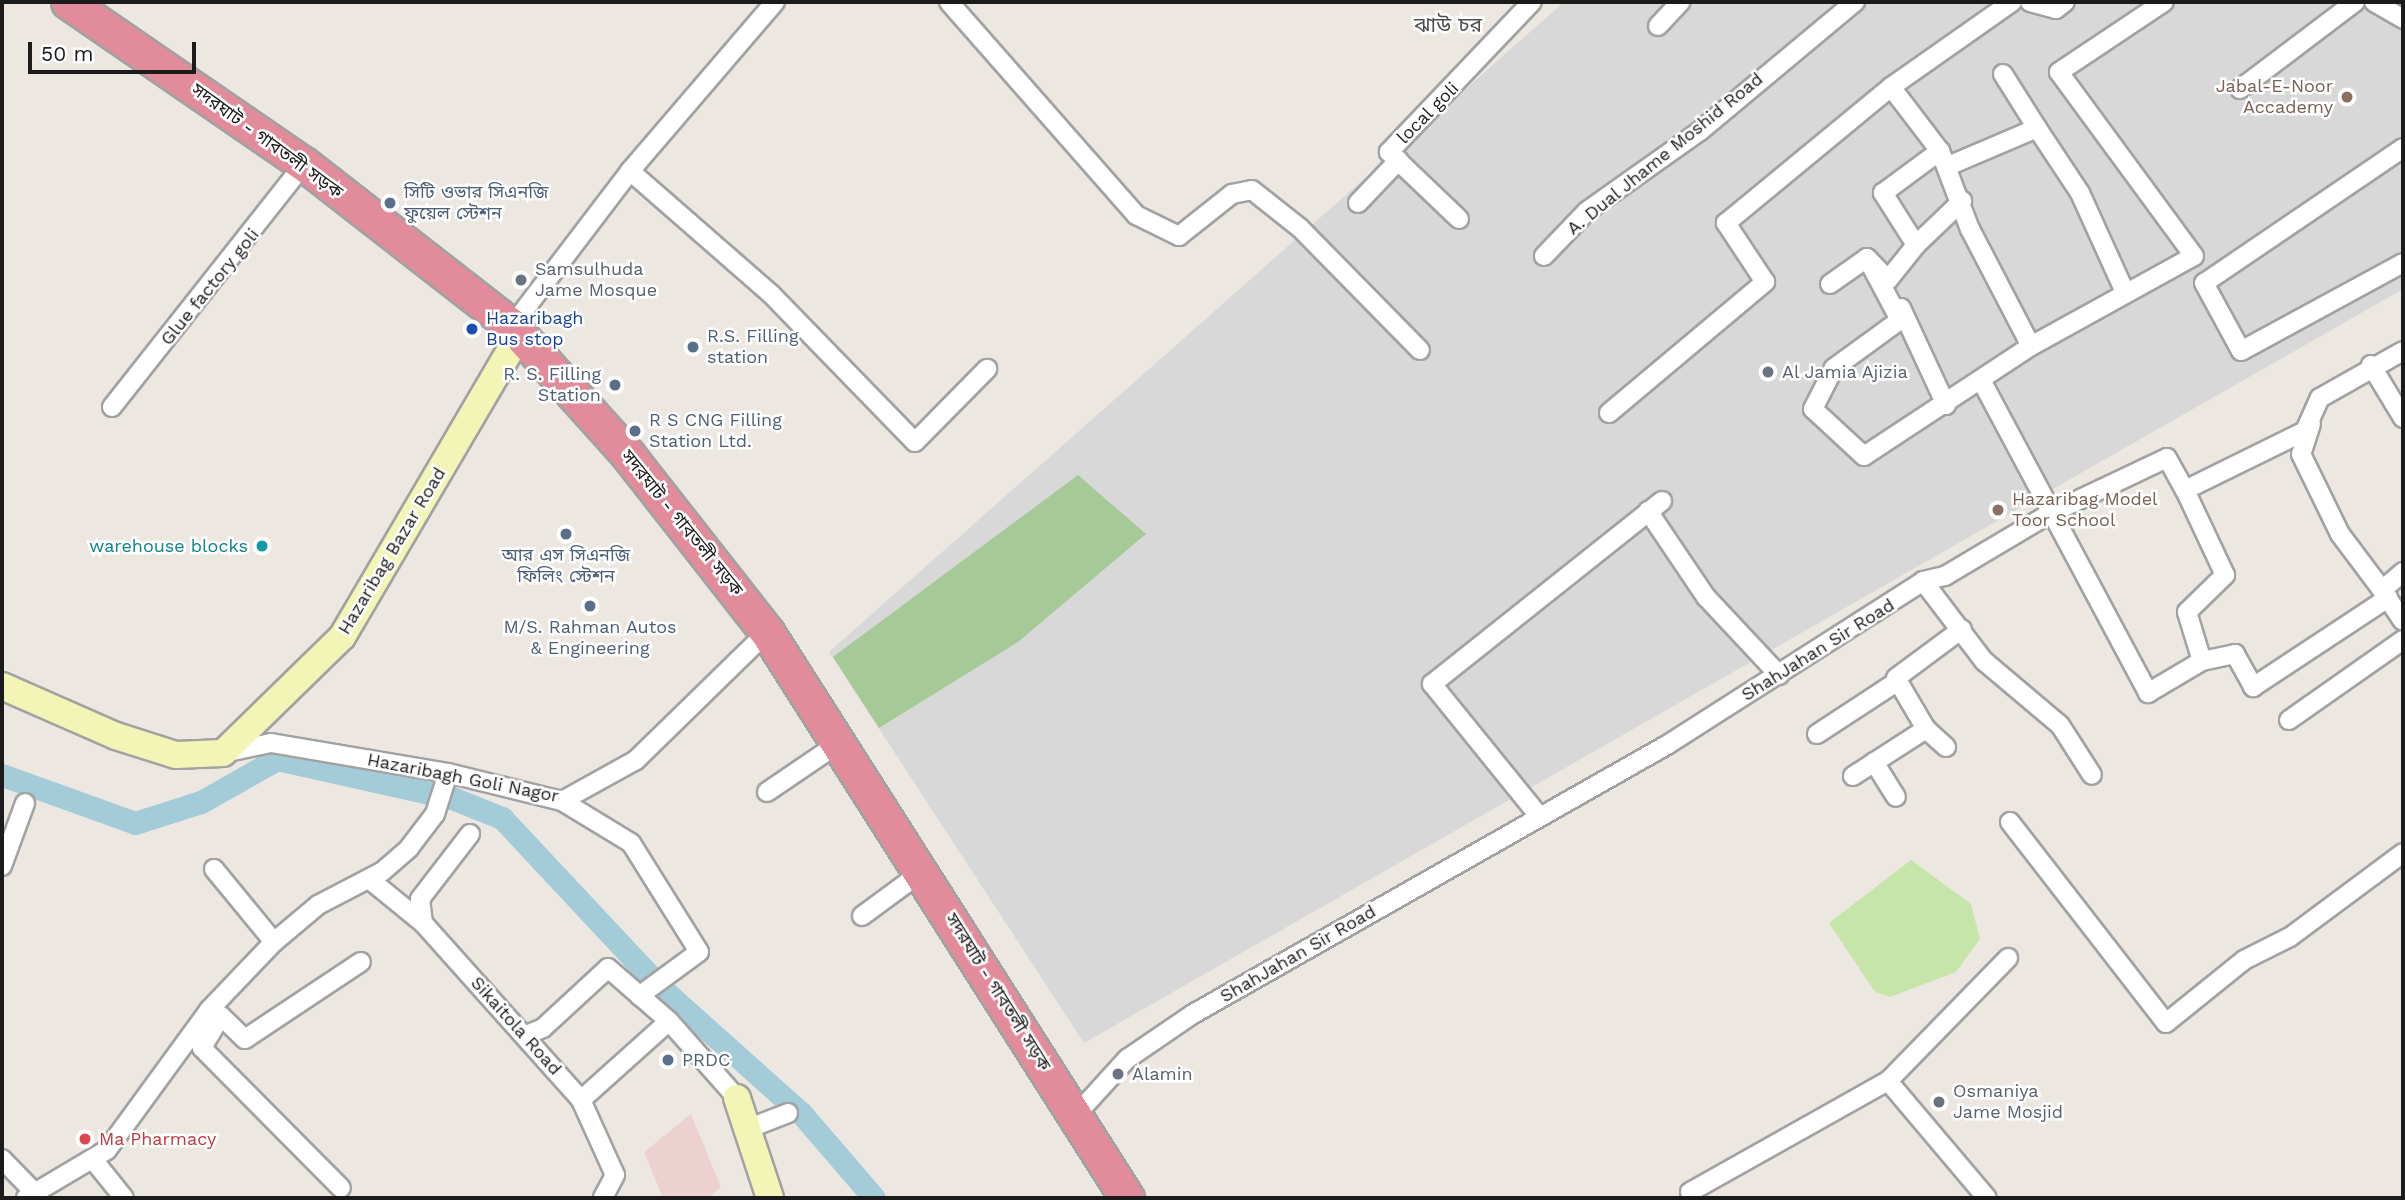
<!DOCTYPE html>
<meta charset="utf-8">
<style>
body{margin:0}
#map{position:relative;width:2405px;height:1200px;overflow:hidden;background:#ece8e1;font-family:"Work Sans","Noto Sans Bengali",sans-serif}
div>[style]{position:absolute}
.residential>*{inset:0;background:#d9d8d8}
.commercial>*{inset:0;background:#edd1d0}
.grass>*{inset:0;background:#c6e5a8}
.forest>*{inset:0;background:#a6ca97}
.canal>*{height:23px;margin:-11.5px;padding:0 11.5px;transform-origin:11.5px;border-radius:11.5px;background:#a3ccd8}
.roads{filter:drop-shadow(2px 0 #a2a2a2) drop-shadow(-2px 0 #a2a2a2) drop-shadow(0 2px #a2a2a2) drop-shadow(0 -2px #a2a2a2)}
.street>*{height:18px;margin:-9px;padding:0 9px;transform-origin:9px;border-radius:9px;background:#fff}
.secondary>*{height:26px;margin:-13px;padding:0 13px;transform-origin:13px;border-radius:13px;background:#f2f5b5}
.highway>*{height:33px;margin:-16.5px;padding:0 16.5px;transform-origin:16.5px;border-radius:16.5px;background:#e18b9b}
.dots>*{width:19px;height:19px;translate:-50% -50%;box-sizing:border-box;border:4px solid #fff;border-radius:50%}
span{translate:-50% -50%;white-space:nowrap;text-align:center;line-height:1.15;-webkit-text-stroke:5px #fff;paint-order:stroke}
.education-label{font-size:18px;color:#785e54}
.right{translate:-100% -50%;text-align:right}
.left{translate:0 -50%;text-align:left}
.street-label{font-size:18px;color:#1b1b1b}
.service-label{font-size:18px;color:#4e5e75}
.worship-label{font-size:18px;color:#5b616d}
.transit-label{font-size:18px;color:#164399}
.culture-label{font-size:18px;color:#0d838f}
.health-label{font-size:18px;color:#be3a42}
.quarter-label{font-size:21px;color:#4e4e4e}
.frame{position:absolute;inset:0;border:4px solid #1b1b1b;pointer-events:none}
.scale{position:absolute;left:28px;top:42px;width:168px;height:32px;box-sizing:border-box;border:4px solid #1b1b1b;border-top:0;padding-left:9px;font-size:21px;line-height:24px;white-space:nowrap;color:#1b1b1b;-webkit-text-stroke:5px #fff;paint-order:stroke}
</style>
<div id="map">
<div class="residential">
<div style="clip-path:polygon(1564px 2px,2403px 2px,2403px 289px,1084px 1043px,829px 652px)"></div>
</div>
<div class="commercial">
<div style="clip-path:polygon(691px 1114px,721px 1187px,708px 1198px,663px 1198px,644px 1152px)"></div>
</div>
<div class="grass">
<div style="clip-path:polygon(1911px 860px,1971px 904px,1980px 939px,1956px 972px,1890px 997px,1875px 992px,1829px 923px)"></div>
</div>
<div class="forest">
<div style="clip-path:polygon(1078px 475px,1146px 534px,1018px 642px,879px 728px,833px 657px)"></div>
</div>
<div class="canal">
<div style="left:2px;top:775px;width:141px;rotate:19.8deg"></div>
<div style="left:135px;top:823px;width:69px;rotate:-17.7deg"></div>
<div style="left:201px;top:802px;width:87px;rotate:-29.5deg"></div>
<div style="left:277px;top:759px;width:179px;rotate:12.6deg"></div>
<div style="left:452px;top:798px;width:54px;rotate:21.8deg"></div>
<div style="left:502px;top:818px;width:233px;rotate:46.9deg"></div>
<div style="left:661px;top:988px;width:188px;rotate:41.8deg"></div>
<div style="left:801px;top:1113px;width:112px;rotate:49.3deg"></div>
</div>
<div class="roads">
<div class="street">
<div style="left:949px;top:2px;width:283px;rotate:48.7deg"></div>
<div style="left:1136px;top:215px;width:48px;rotate:26deg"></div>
<div style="left:1179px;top:236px;width:68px;rotate:-38.4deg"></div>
<div style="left:1232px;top:194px;width:20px;rotate:-11deg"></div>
<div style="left:1252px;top:190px;width:61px;rotate:38.4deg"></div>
<div style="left:1300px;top:228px;width:171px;rotate:45.5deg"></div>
<div style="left:2030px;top:2px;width:27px;rotate:15deg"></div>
<div style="left:2056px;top:9px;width:11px;rotate:-38deg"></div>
<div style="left:2374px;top:2px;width:34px;rotate:30deg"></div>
<div style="left:1658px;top:26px;width:33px;rotate:-47deg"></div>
<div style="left:2003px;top:74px;width:64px;rotate:57.8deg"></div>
<div style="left:1891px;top:87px;width:81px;rotate:52.6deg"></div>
<div style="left:1940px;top:151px;width:84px;rotate:69deg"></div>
<div style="left:1970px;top:229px;width:132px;rotate:62.5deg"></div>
<div style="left:2240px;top:89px;width:144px;rotate:-37.1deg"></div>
<div style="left:2403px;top:148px;width:240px;rotate:145.8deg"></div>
<div style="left:2204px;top:283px;width:77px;rotate:61.4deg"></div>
<div style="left:2241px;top:351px;width:184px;rotate:-28.5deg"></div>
<div style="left:1948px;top:166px;width:97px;rotate:-23.1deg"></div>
<div style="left:2037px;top:128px;width:78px;rotate:56.5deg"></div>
<div style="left:2080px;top:193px;width:109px;rotate:65.6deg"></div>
<div style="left:630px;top:171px;width:187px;rotate:41.1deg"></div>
<div style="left:771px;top:294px;width:206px;rotate:45.8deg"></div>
<div style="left:915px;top:442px;width:103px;rotate:-45.4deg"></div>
<div style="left:1358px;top:203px;width:59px;rotate:-46.4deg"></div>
<div style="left:1459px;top:219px;width:97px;rotate:-136.3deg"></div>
<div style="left:1389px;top:152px;width:207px;rotate:-46.4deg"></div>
<div style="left:1916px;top:245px;width:64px;rotate:-43.7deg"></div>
<div style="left:1544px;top:256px;width:62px;rotate:-46.3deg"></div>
<div style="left:1587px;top:211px;width:138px;rotate:-35.3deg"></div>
<div style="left:1700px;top:131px;width:202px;rotate:-39.8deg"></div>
<div style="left:1867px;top:258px;width:70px;rotate:62deg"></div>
<div style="left:1900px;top:320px;width:82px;rotate:144deg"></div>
<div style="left:1834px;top:368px;width:46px;rotate:117.1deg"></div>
<div style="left:1813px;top:409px;width:69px;rotate:42.7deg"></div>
<div style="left:1864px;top:456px;width:200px;rotate:-33.4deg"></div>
<div style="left:2031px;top:346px;width:186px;rotate:-28.9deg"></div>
<div style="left:2194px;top:256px;width:228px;rotate:-126.3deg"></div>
<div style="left:2059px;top:72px;width:126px;rotate:-33.7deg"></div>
<div style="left:1830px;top:284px;width:45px;rotate:-35.1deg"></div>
<div style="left:1867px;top:258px;width:30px;rotate:46deg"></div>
<div style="left:1888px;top:280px;width:45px;rotate:-51.3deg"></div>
<div style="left:1916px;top:245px;width:62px;rotate:-122.4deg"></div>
<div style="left:1883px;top:193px;width:71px;rotate:-36.4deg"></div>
<div style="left:1901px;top:308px;width:107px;rotate:65.1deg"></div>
<div style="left:512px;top:326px;width:195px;rotate:-52.7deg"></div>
<div style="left:630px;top:171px;width:223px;rotate:-49.4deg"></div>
<div style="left:2371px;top:365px;width:62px;rotate:58.9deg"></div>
<div style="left:1981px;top:380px;width:355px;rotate:61.9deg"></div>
<div style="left:2148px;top:693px;width:63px;rotate:-30.7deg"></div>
<div style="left:112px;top:407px;width:310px;rotate:-51.7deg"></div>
<div style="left:1609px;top:413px;width:204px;rotate:-40deg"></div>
<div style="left:1765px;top:282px;width:71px;rotate:-123.5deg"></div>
<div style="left:1726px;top:223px;width:214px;rotate:-39.5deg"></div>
<div style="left:1891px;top:87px;width:148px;rotate:-35.1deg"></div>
<div style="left:2311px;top:424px;width:32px;rotate:108deg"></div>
<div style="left:2301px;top:454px;width:89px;rotate:64deg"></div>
<div style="left:2340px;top:534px;width:70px;rotate:53.1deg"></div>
<div style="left:2185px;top:490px;width:94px;rotate:64.8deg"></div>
<div style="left:2225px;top:575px;width:53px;rotate:135.8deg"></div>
<div style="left:2187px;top:612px;width:51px;rotate:73deg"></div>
<div style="left:2202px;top:661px;width:34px;rotate:-12deg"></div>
<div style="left:2235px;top:654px;width:38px;rotate:61deg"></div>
<div style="left:2253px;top:687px;width:162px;rotate:-33.4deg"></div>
<div style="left:1648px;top:511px;width:104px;rotate:56deg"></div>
<div style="left:1706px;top:597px;width:107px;rotate:46.9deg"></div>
<div style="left:2403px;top:572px;width:28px;rotate:139deg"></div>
<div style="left:2382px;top:590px;width:37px;rotate:56deg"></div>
<div style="left:1923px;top:581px;width:101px;rotate:52.7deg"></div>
<div style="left:1984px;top:661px;width:99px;rotate:40.1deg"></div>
<div style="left:2060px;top:725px;width:59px;rotate:57.4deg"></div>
<div style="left:2289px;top:720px;width:139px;rotate:-35.1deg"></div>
<div style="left:1926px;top:729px;width:27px;rotate:42deg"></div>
<div style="left:1817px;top:734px;width:97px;rotate:-33.2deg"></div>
<div style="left:223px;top:753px;width:49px;rotate:-11.8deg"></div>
<div style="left:271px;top:743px;width:180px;rotate:9.6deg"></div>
<div style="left:448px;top:773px;width:117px;rotate:13.8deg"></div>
<div style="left:562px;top:801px;width:85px;rotate:-29deg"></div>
<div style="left:636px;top:760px;width:183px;rotate:-44.3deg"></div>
<div style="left:1874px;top:762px;width:41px;rotate:57.8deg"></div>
<div style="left:1853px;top:776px;width:87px;rotate:-32.8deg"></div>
<div style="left:1926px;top:729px;width:59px;rotate:-120.5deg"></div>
<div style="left:1896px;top:678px;width:82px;rotate:-36.6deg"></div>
<div style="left:767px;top:792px;width:87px;rotate:-34.2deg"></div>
<div style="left:562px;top:801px;width:81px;rotate:31.3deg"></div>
<div style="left:631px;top:843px;width:128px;rotate:58deg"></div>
<div style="left:699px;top:952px;width:74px;rotate:143.7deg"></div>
<div style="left:1539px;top:816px;width:170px;rotate:-129deg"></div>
<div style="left:1432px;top:684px;width:294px;rotate:-38.5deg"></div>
<div style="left:2010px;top:822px;width:254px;rotate:52.2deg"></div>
<div style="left:2166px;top:1023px;width:100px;rotate:-38.9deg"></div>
<div style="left:2244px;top:960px;width:51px;rotate:-26.6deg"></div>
<div style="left:2290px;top:937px;width:141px;rotate:-36.6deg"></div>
<div style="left:2px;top:866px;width:67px;rotate:-69.9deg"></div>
<div style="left:214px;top:869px;width:94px;rotate:50.6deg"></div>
<div style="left:369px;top:879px;width:70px;rotate:39.2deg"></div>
<div style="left:423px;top:923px;width:237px;rotate:48.2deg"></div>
<div style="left:581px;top:1100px;width:82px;rotate:65.6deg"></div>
<div style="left:615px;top:1175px;width:26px;rotate:118deg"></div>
<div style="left:862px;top:916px;width:74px;rotate:-36.3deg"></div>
<div style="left:423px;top:923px;width:24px;rotate:-97deg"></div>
<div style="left:420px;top:899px;width:82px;rotate:-52.4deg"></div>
<div style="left:209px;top:1010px;width:13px;rotate:27deg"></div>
<div style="left:221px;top:1016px;width:37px;rotate:121deg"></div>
<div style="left:202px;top:1048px;width:197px;rotate:45.2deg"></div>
<div style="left:221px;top:1016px;width:33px;rotate:44deg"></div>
<div style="left:245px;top:1039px;width:139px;rotate:-33.6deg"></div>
<div style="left:526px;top:1035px;width:18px;rotate:-22deg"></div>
<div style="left:543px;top:1028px;width:88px;rotate:-42.7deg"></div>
<div style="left:608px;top:968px;width:81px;rotate:41deg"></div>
<div style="left:669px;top:1021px;width:103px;rotate:48.6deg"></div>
<div style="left:1888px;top:1081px;width:153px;rotate:49.8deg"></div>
<div style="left:581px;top:1100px;width:118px;rotate:-41.9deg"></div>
<div style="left:1076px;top:1115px;width:76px;rotate:-47.7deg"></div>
<div style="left:1127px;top:1059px;width:80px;rotate:-34.3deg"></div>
<div style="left:1193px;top:1014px;width:545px;rotate:-29.58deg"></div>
<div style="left:1667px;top:745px;width:304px;rotate:-32.6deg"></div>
<div style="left:1923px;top:581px;width:23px;rotate:-13deg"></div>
<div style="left:1945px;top:576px;width:123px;rotate:-30.7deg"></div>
<div style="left:2051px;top:513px;width:128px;rotate:-25.4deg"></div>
<div style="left:2167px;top:458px;width:37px;rotate:61deg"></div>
<div style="left:2185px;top:490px;width:134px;rotate:-26.2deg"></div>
<div style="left:2305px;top:431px;width:36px;rotate:-66deg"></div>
<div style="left:2320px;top:398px;width:95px;rotate:-29.5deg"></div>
<div style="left:747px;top:1129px;width:44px;rotate:-21.3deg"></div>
<div style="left:2px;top:1159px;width:46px;rotate:45.9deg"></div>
<div style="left:95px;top:1162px;width:46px;rotate:51.1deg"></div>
<div style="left:1690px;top:1192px;width:227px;rotate:-29.3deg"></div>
<div style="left:1888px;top:1081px;width:172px;rotate:-45.7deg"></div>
<div style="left:26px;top:1198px;width:94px;rotate:-30.7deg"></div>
<div style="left:107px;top:1150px;width:173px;rotate:-53.9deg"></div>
<div style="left:209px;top:1010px;width:94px;rotate:-46.3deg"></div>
<div style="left:274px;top:942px;width:57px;rotate:-40.1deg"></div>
<div style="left:318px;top:905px;width:73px;rotate:-27.6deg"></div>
<div style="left:383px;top:871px;width:35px;rotate:-41deg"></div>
<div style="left:409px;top:848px;width:43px;rotate:-52.6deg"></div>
<div style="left:435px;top:814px;width:43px;rotate:-72.4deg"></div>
</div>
<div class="secondary">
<div style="left:2px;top:686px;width:124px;rotate:23.7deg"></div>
<div style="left:116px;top:736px;width:63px;rotate:17.6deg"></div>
<div style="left:176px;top:755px;width:47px;rotate:-2.4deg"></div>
<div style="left:223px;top:753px;width:166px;rotate:-44.3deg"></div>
<div style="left:342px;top:637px;width:348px;rotate:-59.6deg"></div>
<div style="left:737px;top:1098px;width:105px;rotate:71.7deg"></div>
</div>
<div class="highway">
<div style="left:68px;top:2px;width:286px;rotate:34.5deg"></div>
<div style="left:304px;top:164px;width:264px;rotate:37.9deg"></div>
<div style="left:512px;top:326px;width:173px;rotate:48deg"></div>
<div style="left:628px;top:455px;width:225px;rotate:51.9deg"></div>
<div style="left:767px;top:632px;width:671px;rotate:57.54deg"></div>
</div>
</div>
<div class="dots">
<div style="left:2347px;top:97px;background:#8d6e63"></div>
<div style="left:390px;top:203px;background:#5c6f8a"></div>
<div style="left:521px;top:280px;background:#6b7280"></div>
<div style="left:472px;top:329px;background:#1a4fb4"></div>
<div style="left:693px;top:347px;background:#5c6f8a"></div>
<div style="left:1768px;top:372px;background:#6b7280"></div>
<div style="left:615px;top:385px;background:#5c6f8a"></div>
<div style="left:635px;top:431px;background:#5c6f8a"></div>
<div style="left:1998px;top:510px;background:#8d6e63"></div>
<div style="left:566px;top:534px;background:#5c6f8a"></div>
<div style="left:262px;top:546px;background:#0f9aa8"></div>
<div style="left:590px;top:606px;background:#5c6f8a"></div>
<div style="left:668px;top:1060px;background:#5c6f8a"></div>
<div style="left:1118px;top:1074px;background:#6b7280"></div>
<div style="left:1939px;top:1102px;background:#6b7280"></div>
<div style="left:85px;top:1139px;background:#e0444e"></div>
</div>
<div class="education-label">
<span class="right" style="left:2333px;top:97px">Jabal-E-Noor<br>Accademy</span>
<span class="left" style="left:2012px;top:510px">Hazaribag Model<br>Toor School</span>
</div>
<div class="street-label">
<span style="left:1428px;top:113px;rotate:-45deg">local goli</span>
<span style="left:267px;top:141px;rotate:36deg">সদরঘাট - গাবতলী সড়ক</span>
<span style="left:1665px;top:154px;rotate:-39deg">A. Dual Jhame Moshid Road</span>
<span style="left:210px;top:287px;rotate:-51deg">Glue factory goli</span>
<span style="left:682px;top:523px;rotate:51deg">সদরঘাট - গাবতলী সড়ক</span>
<span style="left:392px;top:551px;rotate:-59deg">Hazaribag Bazar Road</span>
<span style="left:1818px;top:650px;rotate:-32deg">ShahJahan Sir Road</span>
<span style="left:463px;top:778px;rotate:11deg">Hazaribagh Goli Nagor</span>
<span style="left:1298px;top:954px;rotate:-30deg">ShahJahan Sir Road</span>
<span style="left:998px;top:992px;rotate:58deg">সদরঘাট - গাবতলী সড়ক</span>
<span style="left:516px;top:1026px;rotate:48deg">Sikaitola Road</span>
</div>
<div class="service-label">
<span class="left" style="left:404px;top:203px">সিটি ওভার সিএনজি<br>ফুয়েল স্টেশন</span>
<span class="left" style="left:707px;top:347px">R.S. Filling<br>station</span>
<span class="right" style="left:601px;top:385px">R. S. Filling<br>Station</span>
<span class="left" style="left:649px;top:431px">R S CNG Filling<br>Station Ltd.</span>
<span style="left:566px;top:566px">আর এস সিএনজি<br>ফিলিং স্টেশন</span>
<span style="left:590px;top:638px">M/S. Rahman Autos<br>&amp; Engineering</span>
<span class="left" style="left:682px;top:1060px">PRDC</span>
</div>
<div class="worship-label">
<span class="left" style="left:535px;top:280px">Samsulhuda<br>Jame Mosque</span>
<span class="left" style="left:1782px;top:372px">Al Jamia Ajizia</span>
<span class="left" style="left:1132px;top:1074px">Alamin</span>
<span class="left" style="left:1953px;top:1102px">Osmaniya<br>Jame Mosjid</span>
</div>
<div class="transit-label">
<span class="left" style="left:486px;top:329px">Hazaribagh<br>Bus stop</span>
</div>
<div class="culture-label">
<span class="right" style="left:248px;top:546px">warehouse blocks</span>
</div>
<div class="health-label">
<span class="left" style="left:99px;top:1139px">Ma Pharmacy</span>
</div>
<div class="quarter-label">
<span style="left:1448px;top:25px">ঝাউ চর</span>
</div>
<div class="frame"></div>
<div class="scale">50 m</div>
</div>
